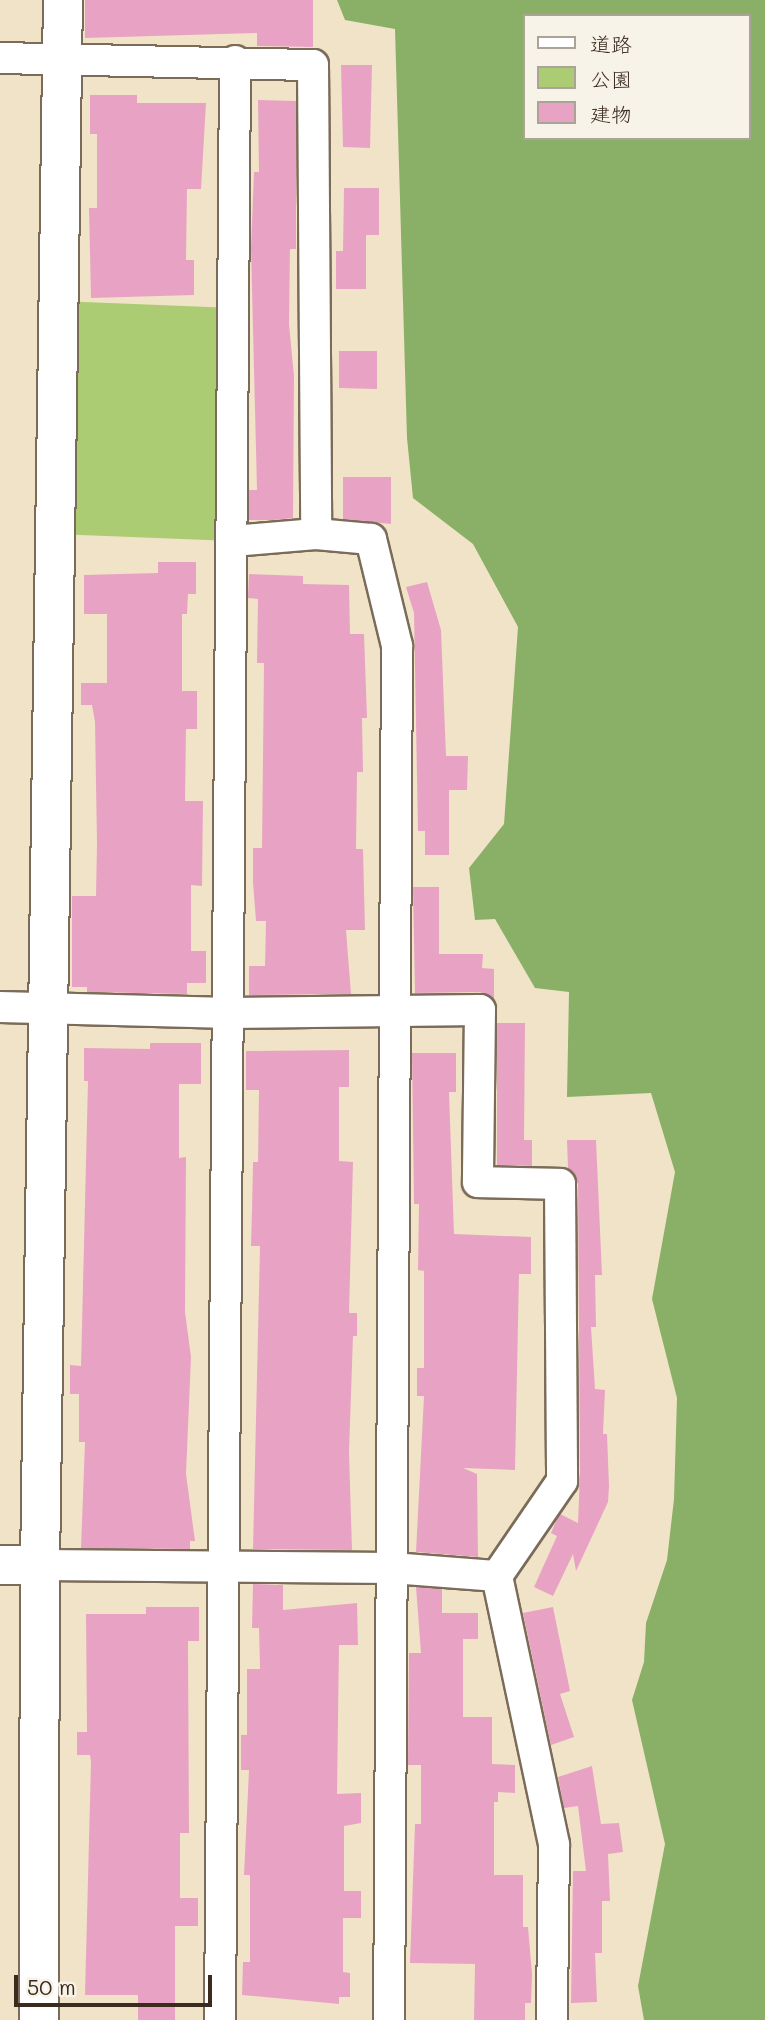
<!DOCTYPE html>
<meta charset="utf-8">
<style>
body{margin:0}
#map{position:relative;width:765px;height:2020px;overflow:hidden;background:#f1e3c7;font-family:Mali,"Klee One",sans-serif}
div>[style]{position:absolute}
.green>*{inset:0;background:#accc74}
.forest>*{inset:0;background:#89b066}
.building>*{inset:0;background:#e8a3c4}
.roads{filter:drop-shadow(2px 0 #7b6b59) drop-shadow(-2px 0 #7b6b59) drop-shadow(0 2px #7b6b59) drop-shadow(0 -2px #7b6b59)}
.minor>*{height:30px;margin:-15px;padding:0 15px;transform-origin:15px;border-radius:15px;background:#fff}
.tertiary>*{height:38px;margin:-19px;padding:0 19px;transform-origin:19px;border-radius:19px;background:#fff}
span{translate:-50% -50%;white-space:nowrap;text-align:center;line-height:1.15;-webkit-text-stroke:6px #f7f3e8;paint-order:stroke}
.legend{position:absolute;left:523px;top:14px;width:228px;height:126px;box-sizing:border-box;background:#f7f3e8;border:2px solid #aca397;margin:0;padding:9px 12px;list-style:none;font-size:21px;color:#3b2a1e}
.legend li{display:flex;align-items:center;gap:14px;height:35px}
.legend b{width:35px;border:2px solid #aca397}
.scale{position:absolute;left:14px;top:1975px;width:198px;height:32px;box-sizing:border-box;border:4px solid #3b2a1e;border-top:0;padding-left:9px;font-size:21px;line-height:24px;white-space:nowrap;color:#3b2a1e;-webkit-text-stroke:5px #f7f3e8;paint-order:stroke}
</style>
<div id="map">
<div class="green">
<div style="clip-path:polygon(59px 301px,234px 308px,233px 541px,55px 534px)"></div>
</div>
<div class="forest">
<div style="clip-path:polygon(evenodd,337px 0,765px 0,765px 2020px,644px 2020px,638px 1986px,665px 1844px,632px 1700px,644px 1662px,646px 1623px,667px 1560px,674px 1499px,677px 1398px,652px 1299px,675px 1172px,651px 1093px,567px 1097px,569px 992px,535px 988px,495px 919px,475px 920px,469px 868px,504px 824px,518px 627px,473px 544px,413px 498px,407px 438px,395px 29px,345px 20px,337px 0,525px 16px,749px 16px,749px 138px,525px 138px,525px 16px)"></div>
</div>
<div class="building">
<div style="clip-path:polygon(85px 0,313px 0,313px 47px,257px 46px,257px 33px,85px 38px)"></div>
<div style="clip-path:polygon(341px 65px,372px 65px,370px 148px,343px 147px)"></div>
<div style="clip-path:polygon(90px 95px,137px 95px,137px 103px,206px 103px,201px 189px,187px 189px,186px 260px,194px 260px,194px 295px,91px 298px,89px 208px,97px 208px,97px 134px,90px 134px)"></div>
<div style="clip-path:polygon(258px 100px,296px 101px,296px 249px,290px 249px,289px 324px,294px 376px,293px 518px,274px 520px,249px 520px,249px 490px,257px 490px,251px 248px,254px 172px,259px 172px)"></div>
<div style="clip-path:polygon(344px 188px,379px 188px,379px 235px,366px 235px,366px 289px,336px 289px,336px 251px,343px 251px)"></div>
<div style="clip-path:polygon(339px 351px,377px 351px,377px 389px,339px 388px)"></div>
<div style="clip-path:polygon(343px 477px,391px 477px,391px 524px,343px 519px)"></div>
<div style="clip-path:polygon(158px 562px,196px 562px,196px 594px,188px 594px,187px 614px,182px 614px,182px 691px,197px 691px,197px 729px,186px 729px,185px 801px,203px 801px,202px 886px,191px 885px,191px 951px,206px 951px,206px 983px,187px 983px,187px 994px,87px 992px,87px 987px,72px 987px,72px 896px,96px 896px,97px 844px,95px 722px,92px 705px,81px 705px,81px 683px,107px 683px,107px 614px,84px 614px,84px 575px,158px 573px)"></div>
<div style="clip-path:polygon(249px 574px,303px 576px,303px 584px,349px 585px,350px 634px,364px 634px,367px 718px,362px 718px,363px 772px,357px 772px,356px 849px,363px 849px,365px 930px,346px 930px,351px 994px,249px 995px,249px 966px,265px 966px,266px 921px,256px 921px,253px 882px,253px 848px,262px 848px,264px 663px,257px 663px,258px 599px,248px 598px)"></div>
<div style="clip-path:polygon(427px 582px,441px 630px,446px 756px,468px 756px,467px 790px,449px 790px,449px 855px,425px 855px,425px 831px,418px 831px,414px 613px,406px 587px)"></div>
<div style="clip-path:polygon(413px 887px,439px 887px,439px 954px,483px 954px,482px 968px,494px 969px,494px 1000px,480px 992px,415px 993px)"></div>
<div style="clip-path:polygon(497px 1023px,525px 1023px,524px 1140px,532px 1140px,532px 1166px,497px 1165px)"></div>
<div style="clip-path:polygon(150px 1043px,201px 1043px,201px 1084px,179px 1084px,179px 1158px,186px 1157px,185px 1312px,191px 1357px,186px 1474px,195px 1541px,190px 1541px,190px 1549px,81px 1548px,85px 1442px,79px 1442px,79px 1394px,70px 1394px,70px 1365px,81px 1366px,88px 1081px,84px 1081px,84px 1048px,150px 1049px)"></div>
<div style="clip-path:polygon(349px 1050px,349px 1087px,339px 1087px,339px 1161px,353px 1162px,349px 1313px,357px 1313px,357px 1336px,353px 1336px,349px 1452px,352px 1550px,253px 1549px,260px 1246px,251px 1246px,252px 1210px,253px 1162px,258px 1162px,259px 1090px,246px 1090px,246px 1051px)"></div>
<div style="clip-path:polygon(412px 1053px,456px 1053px,456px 1092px,449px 1092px,454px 1234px,531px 1237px,531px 1274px,519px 1274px,515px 1470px,463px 1468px,477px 1474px,478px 1557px,416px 1552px,424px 1396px,417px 1396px,417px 1368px,424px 1368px,424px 1271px,418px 1270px,419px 1204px,414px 1204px)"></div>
<div style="clip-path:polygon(567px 1140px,596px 1140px,602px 1275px,595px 1275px,596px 1327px,591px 1327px,595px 1389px,605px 1390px,603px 1434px,607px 1434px,609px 1486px,608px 1502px,576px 1571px,573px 1554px,553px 1596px,534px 1587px,557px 1536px,551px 1533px,557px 1519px,560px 1514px,578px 1523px,580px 1473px,578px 1184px,568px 1169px)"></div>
<div style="clip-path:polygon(253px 1584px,283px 1585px,283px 1610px,357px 1603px,358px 1645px,339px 1645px,337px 1794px,361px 1793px,361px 1823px,344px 1826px,344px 1891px,361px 1891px,361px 1918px,343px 1918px,343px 1972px,350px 1973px,350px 1997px,339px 1997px,339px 2004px,242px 1995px,243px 1962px,250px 1962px,250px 1875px,244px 1875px,249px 1770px,241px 1770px,241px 1735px,247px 1735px,247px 1669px,260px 1669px,259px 1628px,252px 1628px)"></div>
<div style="clip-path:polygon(416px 1587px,442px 1589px,442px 1613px,478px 1613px,478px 1639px,463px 1639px,463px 1717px,492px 1717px,492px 1764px,515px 1765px,515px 1793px,498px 1792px,498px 1802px,494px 1802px,494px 1875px,523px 1875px,523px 1927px,528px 1927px,532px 1974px,531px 2003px,525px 2003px,525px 2020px,474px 2020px,475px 1964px,410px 1963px,415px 1824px,421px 1824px,421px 1765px,408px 1765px,409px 1653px,421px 1653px)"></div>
<div style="clip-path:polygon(146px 1607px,199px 1607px,199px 1641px,188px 1641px,189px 1833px,180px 1833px,180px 1898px,198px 1898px,198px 1926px,175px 1926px,175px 2020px,138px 2020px,138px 1995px,85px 1995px,91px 1762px,90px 1755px,77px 1755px,77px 1732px,87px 1732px,86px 1614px,146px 1614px)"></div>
<div style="clip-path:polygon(553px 1607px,570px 1691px,560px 1694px,574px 1737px,551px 1745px,523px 1613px)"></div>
<div style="clip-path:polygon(592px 1766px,601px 1824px,619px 1823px,623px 1852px,608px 1854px,610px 1901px,602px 1901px,602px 1953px,595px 1953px,597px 2002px,571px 2003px,573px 1871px,586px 1871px,578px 1806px,564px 1808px,558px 1777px)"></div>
</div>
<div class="roads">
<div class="minor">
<div style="left:0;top:58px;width:313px;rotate:1.3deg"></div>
<div style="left:313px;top:65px;width:469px;rotate:89.6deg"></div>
<div style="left:233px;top:541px;width:83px;rotate:-4.8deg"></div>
<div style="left:316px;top:534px;width:55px;rotate:5.2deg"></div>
<div style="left:371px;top:539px;width:110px;rotate:76.3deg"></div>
<div style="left:397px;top:646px;width:1374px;rotate:90.33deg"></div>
<div style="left:0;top:1007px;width:230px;rotate:1.5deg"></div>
<div style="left:230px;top:1013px;width:250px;rotate:-0.7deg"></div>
<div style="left:480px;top:1010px;width:172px;rotate:90.7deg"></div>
<div style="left:478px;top:1182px;width:82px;rotate:1.4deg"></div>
<div style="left:560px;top:1184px;width:297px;rotate:89.6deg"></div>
<div style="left:562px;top:1481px;width:115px;rotate:124.4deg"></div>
<div style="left:497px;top:1576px;width:275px;rotate:78deg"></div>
<div style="left:554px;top:1845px;width:175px;rotate:90.7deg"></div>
<div style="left:40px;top:1565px;width:352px;rotate:0.5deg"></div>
<div style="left:392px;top:1568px;width:105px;rotate:4.4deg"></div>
<div style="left:220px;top:2020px;width:1959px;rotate:-89.56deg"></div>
</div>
<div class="tertiary">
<div style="left:0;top:1565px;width:40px"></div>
<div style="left:39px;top:2020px;width:455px;rotate:-89.9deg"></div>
<div style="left:40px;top:1565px;width:1565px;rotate:-89.16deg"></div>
</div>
</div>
<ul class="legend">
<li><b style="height:9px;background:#fff"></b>道路</li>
<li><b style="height:19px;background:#accc74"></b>公園</li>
<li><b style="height:19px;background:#e8a3c4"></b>建物</li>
</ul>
<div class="scale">50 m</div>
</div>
